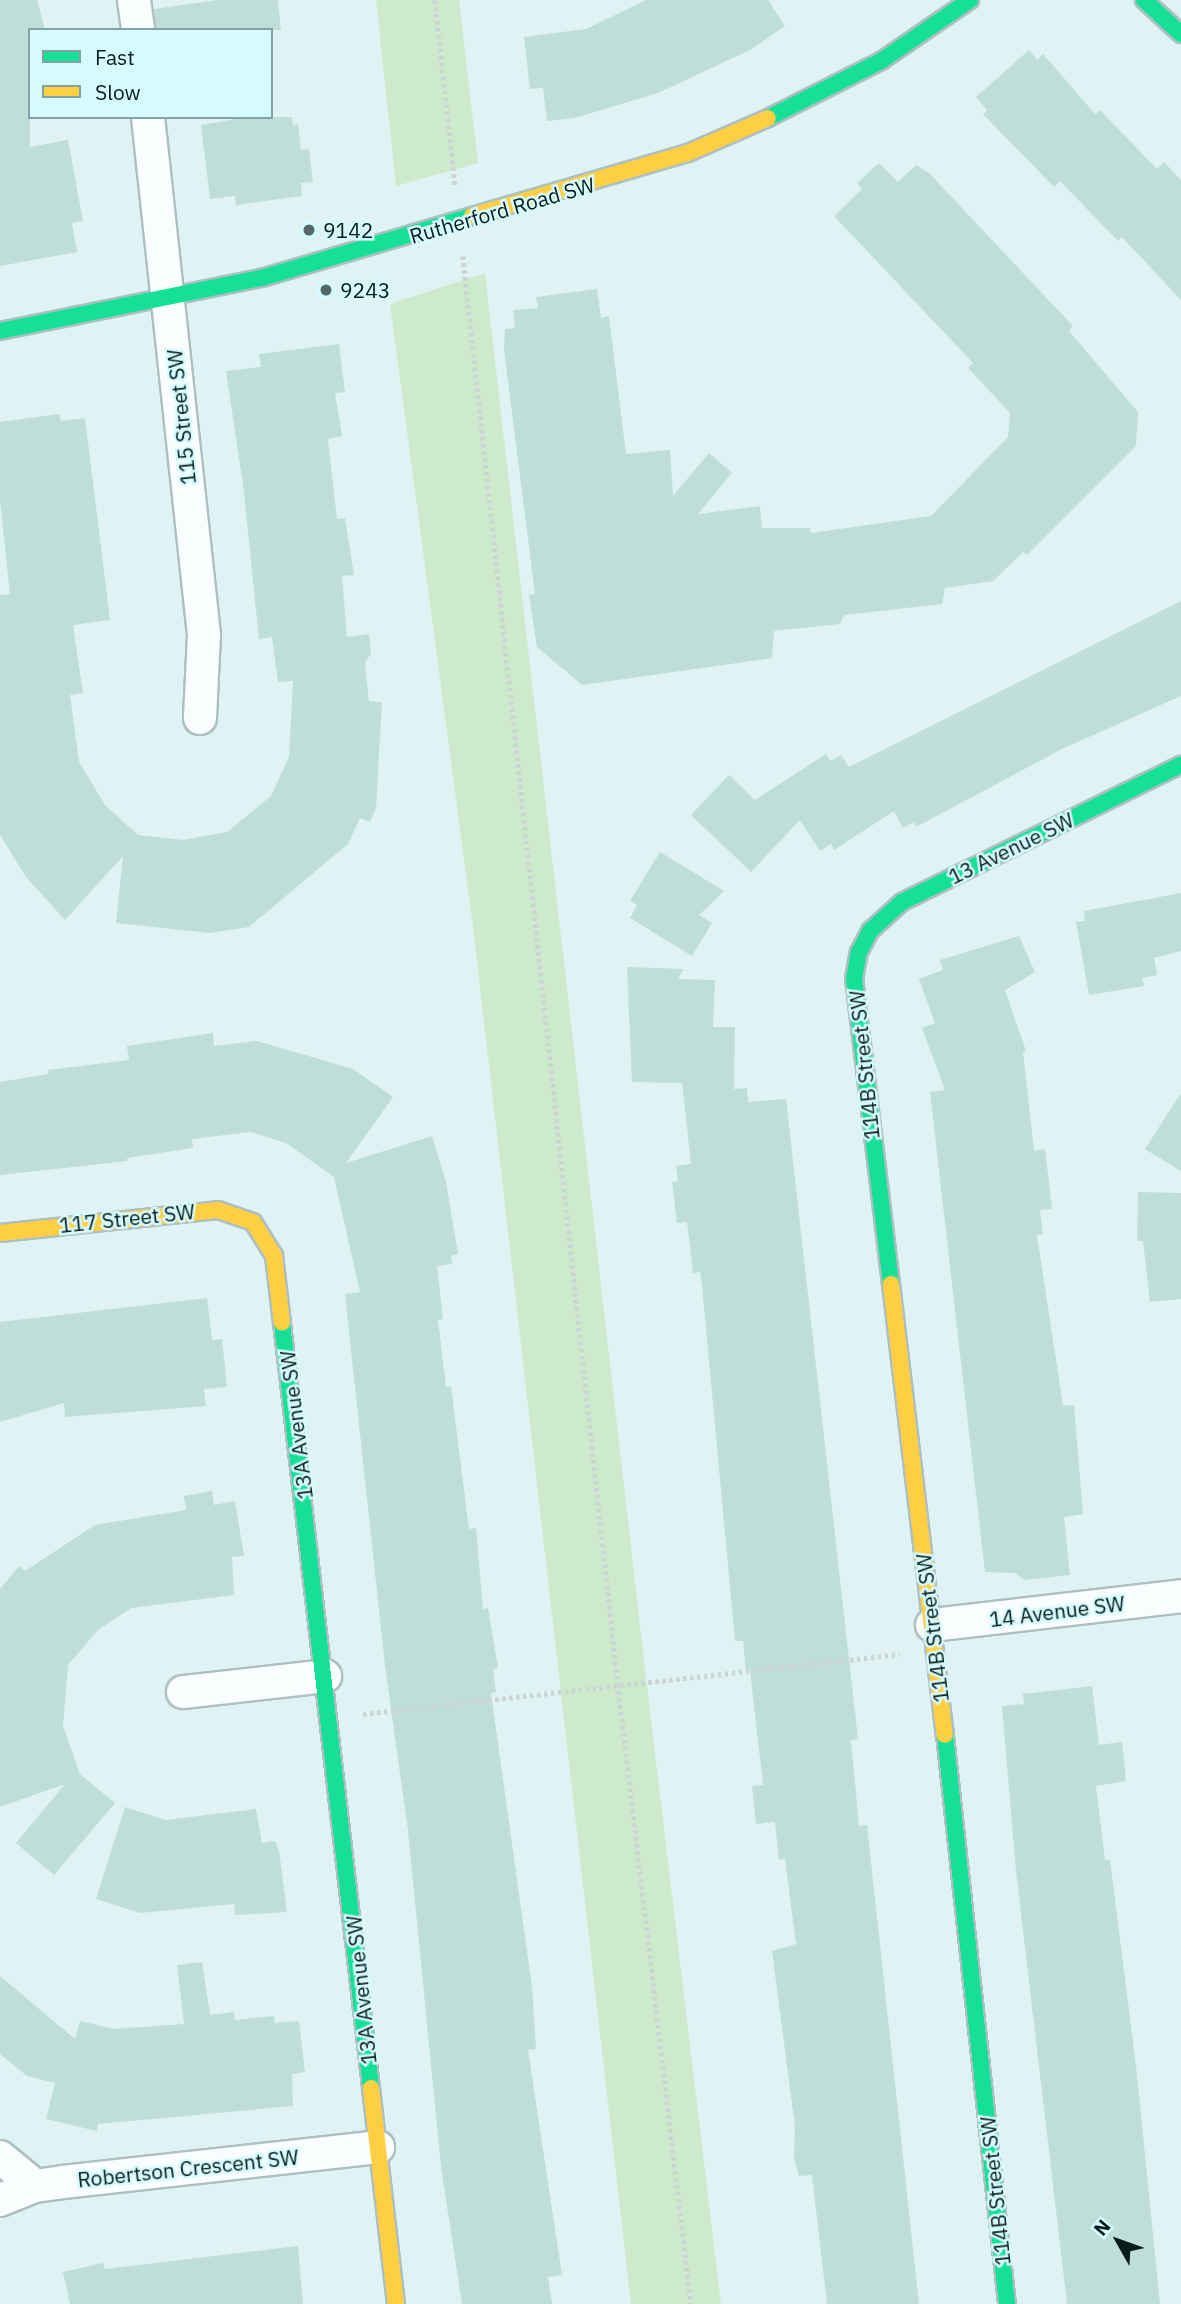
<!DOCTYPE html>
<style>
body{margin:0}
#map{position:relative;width:1181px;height:2304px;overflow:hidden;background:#dff3f5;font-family:"IBM Plex Sans",sans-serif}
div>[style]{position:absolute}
.green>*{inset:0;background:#cdebcc}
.building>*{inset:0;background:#beded7}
.path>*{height:4.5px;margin-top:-2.25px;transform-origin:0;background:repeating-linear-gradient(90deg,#cdd4d4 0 3.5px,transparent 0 7px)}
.roads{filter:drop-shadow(2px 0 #aebfc1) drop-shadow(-2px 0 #aebfc1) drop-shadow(0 2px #aebfc1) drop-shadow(0 -2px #aebfc1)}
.street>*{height:32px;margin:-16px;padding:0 16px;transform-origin:16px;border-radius:16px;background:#fafdfe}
.fast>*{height:16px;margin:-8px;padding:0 8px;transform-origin:8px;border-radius:8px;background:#16e098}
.slow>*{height:16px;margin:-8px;padding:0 8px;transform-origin:8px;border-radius:8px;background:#ffcf43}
.dots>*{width:19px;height:19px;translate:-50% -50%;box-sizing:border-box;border:4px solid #d6fbfe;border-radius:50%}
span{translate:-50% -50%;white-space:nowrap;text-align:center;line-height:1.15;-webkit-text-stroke:5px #d6fbfe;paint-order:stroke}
.street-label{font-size:21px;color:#091c1d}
.poi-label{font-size:21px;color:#091c1d}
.left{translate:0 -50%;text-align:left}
.legend{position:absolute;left:28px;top:28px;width:245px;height:91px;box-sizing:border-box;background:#d6fbfe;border:2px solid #84a2a4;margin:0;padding:9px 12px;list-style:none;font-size:21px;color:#091c1d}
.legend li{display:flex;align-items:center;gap:14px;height:35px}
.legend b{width:35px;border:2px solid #84a2a4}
.north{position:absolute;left:1083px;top:2206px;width:70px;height:70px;-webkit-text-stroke:5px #d6fbfe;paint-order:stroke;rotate:310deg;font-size:19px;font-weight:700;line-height:28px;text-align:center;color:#091c1d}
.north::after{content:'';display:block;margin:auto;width:24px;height:32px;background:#091c1d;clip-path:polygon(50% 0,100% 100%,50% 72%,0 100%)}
</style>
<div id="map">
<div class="green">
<div style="clip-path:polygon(376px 0,459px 0,478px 163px,396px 186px)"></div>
<div style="clip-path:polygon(485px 273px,647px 1686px,721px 2304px,631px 2304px,474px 935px,390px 304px)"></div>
</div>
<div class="building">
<div style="clip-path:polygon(0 0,37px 0,45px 30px,30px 30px,30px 147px,68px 140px,83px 221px,72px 223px,77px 252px,0 266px)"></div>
<div style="clip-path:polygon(218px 0,278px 0,281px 30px,156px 30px,154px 9px)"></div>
<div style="clip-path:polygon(646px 0,768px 0,785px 26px,750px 50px,658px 93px,575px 118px,547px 121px,543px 88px,530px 89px,524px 37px,586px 29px)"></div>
<div style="clip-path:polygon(1029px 50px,1037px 60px,1043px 54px,1095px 114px,1100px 110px,1157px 169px,1164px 162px,1181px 180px,1181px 300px,1122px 237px,1118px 241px,1060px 181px,1054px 187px,983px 114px,987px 110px,976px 97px)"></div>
<div style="clip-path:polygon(247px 117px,292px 117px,293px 125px,298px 124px,301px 150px,309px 149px,313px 182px,301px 183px,302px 196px,236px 205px,235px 196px,210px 199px,201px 125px)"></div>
<div style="clip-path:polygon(879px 163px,898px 182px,916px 165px,929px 173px,1073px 326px,1069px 331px,1138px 412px,1136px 446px,1027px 555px,1023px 552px,993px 581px,945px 588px,942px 604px,844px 615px,840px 624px,774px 631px,772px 658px,582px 685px,537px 647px,529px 595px,535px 594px,504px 350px,505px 329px,515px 328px,513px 310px,538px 308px,536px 297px,597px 289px,601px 318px,609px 316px,626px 454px,670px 450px,673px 496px,709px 453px,732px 473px,698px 514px,760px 506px,762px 528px,810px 528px,811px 533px,931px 516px,1008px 437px,1010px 413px,968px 368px,973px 363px,834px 216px,862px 189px,857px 183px)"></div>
<div style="clip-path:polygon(339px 344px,345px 392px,335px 393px,342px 436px,328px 439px,337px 519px,345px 518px,354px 575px,342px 576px,347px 637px,369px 634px,371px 654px,365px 662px,369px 701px,382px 702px,376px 808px,370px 822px,360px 818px,348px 844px,249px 927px,210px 933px,116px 923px,123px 856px,65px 920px,26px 877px,0 835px,0 595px,10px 594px,0 500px,0 422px,59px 414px,61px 421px,85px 418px,110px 620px,73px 625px,83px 693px,70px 695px,79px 762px,105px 805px,138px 835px,183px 840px,227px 832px,271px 796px,289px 757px,293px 681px,278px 682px,272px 637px,259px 639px,243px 484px,226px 371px,261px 367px,259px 354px)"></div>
<div style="clip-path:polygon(1181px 601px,1181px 696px,1062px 749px,916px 827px,914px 822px,903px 828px,894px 811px,834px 850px,831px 844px,820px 851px,800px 820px,751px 872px,691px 815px,729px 775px,755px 800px,826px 754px,830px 761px,841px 755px,849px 767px)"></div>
<div style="clip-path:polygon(660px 852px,724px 891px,699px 915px,712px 923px,692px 956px,630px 918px,637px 905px,630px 901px)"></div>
<div style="clip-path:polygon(1181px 893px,1181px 951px,1154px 958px,1157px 975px,1142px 978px,1144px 986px,1089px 995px,1076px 922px,1085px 921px,1084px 911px)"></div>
<div style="clip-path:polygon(1019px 936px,1035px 972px,1005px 990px,1026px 1051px,1023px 1052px,1034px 1151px,1045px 1149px,1052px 1209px,1040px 1210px,1043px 1234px,1037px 1235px,1063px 1406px,1074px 1405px,1083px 1514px,1064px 1517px,1070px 1575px,1024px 1580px,1015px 1573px,985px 1572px,930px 1092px,945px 1090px,922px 1028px,935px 1023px,919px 979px,943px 970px,940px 960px)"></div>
<div style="clip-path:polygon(627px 967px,684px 969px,678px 979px,715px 980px,713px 1027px,735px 1027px,734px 1089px,747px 1088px,748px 1102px,786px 1099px,858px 1739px,851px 1740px,859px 1826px,867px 1825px,919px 2304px,827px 2304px,812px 2175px,799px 2176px,794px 2158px,795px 2127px,772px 1951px,796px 1944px,785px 1859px,779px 1860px,775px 1822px,756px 1824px,752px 1786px,763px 1785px,750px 1670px,746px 1670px,743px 1641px,735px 1641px,702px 1285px,700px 1272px,693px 1273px,687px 1222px,677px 1223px,672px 1182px,678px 1181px,676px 1166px,691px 1164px,682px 1083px,632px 1082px)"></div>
<div style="clip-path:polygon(213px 1033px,214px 1046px,257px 1041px,353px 1069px,393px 1097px,346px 1163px,432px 1136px,446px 1182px,458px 1254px,451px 1256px,452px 1264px,437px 1266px,443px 1319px,438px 1320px,446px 1387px,451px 1386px,469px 1529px,476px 1528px,483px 1609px,488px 1608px,498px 1668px,493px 1669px,496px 1692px,491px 1693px,532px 1987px,536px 2049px,528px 2050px,562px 2275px,548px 2277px,552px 2304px,462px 2304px,441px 2167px,408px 1830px,385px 1666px,345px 1294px,360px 1292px,334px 1177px,286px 1143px,251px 1132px,192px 1139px,193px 1148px,127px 1158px,128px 1161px,0 1175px,0 1082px,48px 1074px,48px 1070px,129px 1060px,127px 1046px)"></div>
<div style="clip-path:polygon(1181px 1093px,1181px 1171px,1145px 1149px)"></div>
<div style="clip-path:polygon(1138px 1192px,1181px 1193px,1181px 1299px,1150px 1302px,1143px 1241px,1137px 1241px)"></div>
<div style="clip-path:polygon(207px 1298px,212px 1340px,222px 1339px,227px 1387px,204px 1389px,206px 1406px,65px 1417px,64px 1403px,0 1422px,0 1322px)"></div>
<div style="clip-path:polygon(212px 1491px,214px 1505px,235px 1501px,244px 1556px,232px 1557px,234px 1595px,131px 1608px,98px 1630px,68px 1665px,63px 1726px,80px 1774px,115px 1803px,54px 1875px,16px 1843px,65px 1784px,0 1807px,0 1589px,19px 1566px,25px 1571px,95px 1525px,186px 1510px,184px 1496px)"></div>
<div style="clip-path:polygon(1092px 1686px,1099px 1745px,1122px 1742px,1126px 1781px,1096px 1786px,1105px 1860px,1110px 1860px,1136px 2066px,1160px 2304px,1067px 2304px,1016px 1871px,1002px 1706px,1024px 1704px,1023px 1694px)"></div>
<div style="clip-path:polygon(125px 1807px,166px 1820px,256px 1809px,262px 1843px,275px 1841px,279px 1850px,287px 1912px,235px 1915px,234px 1904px,140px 1913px,96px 1899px)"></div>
<div style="clip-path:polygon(202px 1962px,210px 2015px,234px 2012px,235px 2020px,274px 2016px,275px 2023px,299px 2021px,305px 2072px,292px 2074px,293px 2106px,98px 2124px,97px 2131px,46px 2119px,55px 2083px,27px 2076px,0 2054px,0 1976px,75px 2039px,80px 2021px,114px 2029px,184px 2024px,177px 1965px)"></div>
<div style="clip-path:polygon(298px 2246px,303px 2304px,70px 2304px,63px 2272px,103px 2263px,105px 2269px)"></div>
</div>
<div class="path">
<div style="left:435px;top:0;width:186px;rotate:83.8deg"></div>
<div style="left:463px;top:256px;width:1436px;rotate:83.81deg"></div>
<div style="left:618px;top:1684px;width:624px;rotate:83.28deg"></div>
<div style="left:363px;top:1714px;width:540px;rotate:-6.38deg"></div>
</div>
<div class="roads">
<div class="street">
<div style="left:134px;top:0;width:30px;rotate:82deg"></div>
<div style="left:148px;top:117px;width:521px;rotate:83.83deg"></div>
<div style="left:204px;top:635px;width:83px;rotate:92.8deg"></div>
<div style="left:932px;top:1625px;width:251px;rotate:-6.6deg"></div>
<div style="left:183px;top:1692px;width:143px;rotate:-6.4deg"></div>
<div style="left:0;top:2157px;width:45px;rotate:39.6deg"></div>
<div style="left:0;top:2200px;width:38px;rotate:-22deg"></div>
<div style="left:35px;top:2186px;width:28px;rotate:-8deg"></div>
<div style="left:63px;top:2182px;width:317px;rotate:-6.3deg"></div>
</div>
<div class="fast">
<div style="left:1144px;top:0;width:50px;rotate:42.6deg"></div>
<div style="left:768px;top:118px;width:127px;rotate:-26.8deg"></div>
<div style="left:881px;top:61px;width:108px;rotate:-34.4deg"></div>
<div style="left:0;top:331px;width:270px;rotate:-11.5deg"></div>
<div style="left:265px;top:277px;width:216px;rotate:-16.4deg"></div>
<div style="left:891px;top:1284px;width:307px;rotate:-96.9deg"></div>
<div style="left:854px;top:979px;width:27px;rotate:-80deg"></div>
<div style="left:859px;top:952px;width:24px;rotate:-62deg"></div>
<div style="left:870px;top:931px;width:43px;rotate:-42.2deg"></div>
<div style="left:902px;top:902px;width:311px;rotate:-26.2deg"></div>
<div style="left:282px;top:1323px;width:770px;rotate:83.36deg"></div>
<div style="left:945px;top:1735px;width:572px;rotate:83.78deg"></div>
</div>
<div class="slow">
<div style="left:472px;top:216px;width:225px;rotate:-16.3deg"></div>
<div style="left:688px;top:153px;width:87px;rotate:-23.6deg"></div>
<div style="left:0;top:1233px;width:219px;rotate:-6deg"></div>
<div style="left:218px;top:1210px;width:37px;rotate:19deg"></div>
<div style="left:253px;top:1222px;width:40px;rotate:58deg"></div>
<div style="left:274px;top:1256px;width:67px;rotate:83.2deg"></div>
<div style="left:891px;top:1284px;width:454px;rotate:83.2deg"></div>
<div style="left:371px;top:2088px;width:217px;rotate:83.4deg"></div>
</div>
</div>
<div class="dots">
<div style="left:309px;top:230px;background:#546769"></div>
<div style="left:326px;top:290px;background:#546769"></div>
</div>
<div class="street-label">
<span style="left:502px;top:210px;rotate:-16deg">Rutherford Road SW</span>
<span style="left:181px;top:417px;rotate:-96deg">115 Street SW</span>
<span style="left:1011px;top:848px;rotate:-26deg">13 Avenue SW</span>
<span style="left:864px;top:1065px;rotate:-96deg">114B Street SW</span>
<span style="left:127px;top:1218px;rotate:-6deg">117 Street SW</span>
<span style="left:296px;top:1425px;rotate:-97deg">13A Avenue SW</span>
<span style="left:1057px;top:1611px;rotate:-7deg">14 Avenue SW</span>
<span style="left:932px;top:1628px;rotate:-97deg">114B Street SW</span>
<span style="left:361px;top:1990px;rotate:-96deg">13A Avenue SW</span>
<span style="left:188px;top:2168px;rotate:-6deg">Robertson Crescent SW</span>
<span style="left:995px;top:2191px;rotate:-96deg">114B Street SW</span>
</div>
<div class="poi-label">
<span class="left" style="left:323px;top:230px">9142</span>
<span class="left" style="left:340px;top:290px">9243</span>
</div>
<ul class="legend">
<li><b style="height:9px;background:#16e098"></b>Fast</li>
<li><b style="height:9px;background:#ffcf43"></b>Slow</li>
</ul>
<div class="north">N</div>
</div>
